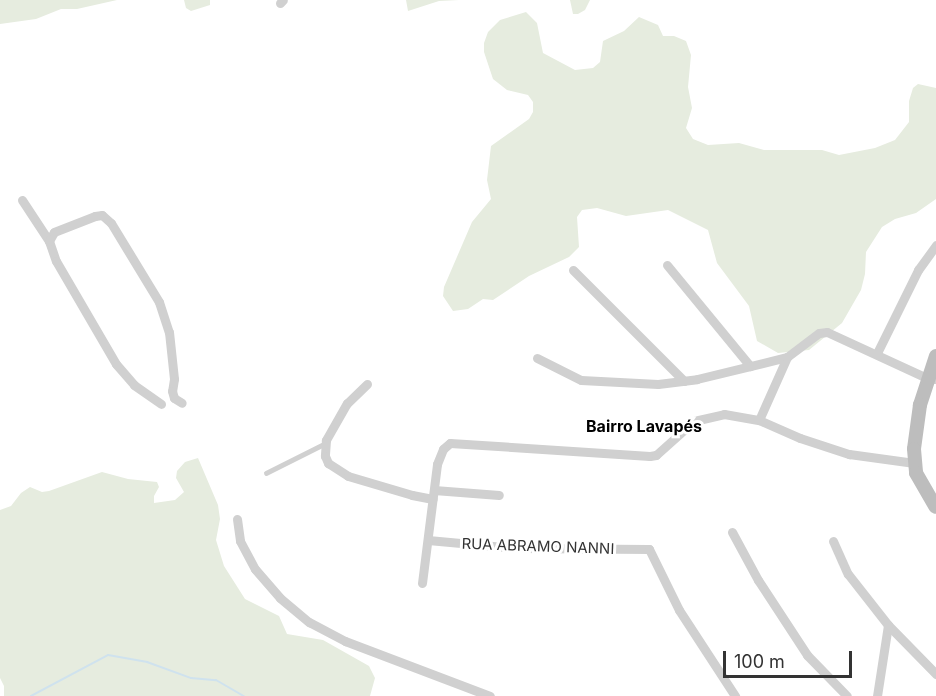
<!DOCTYPE html>
<meta charset="utf-8">
<style>
body{margin:0}
#map{position:relative;width:936px;height:696px;overflow:hidden;background:#fff;font-family:Inter,sans-serif}
div>[style]{position:absolute}
.green>*{inset:0;background:#e6ecdf}
.stream>*{height:2px;margin:-1px;padding:0 1px;transform-origin:1px;border-radius:1px;background:#cfe2ee}
.service>*{height:4.5px;margin:-2.25px;padding:0 2.25px;transform-origin:2.25px;border-radius:2.25px;background:#d0d0d0}
.minor>*{height:9px;margin:-4.5px;padding:0 4.5px;transform-origin:4.5px;border-radius:4.5px;background:#d0d0d0}
.secondary>*{height:14px;margin:-7px;padding:0 7px;transform-origin:7px;border-radius:7px;background:#bdbdbd}
span{translate:-50% -50%;white-space:nowrap;text-align:center;line-height:1.15;-webkit-text-stroke:6px #fff;paint-order:stroke}
.street-label{font-size:15px;color:#333}
.neighbourhood-label{font-size:16px;color:#000;font-weight:700}
.scale{position:absolute;left:723px;top:651px;width:129px;height:27px;box-sizing:border-box;border:3px solid #333;border-top:0;padding-left:8px;font-size:18px;line-height:21px;white-space:nowrap;color:#333;-webkit-text-stroke:4px #fff;paint-order:stroke}
</style>
<div id="map">
<div class="green">
<div style="clip-path:polygon(0 0,117px 0,77px 9px,61px 9px,36px 19px,0 24px)"></div>
<div style="clip-path:polygon(184px 0,210px 0,210px 5px,191px 11px,186px 8px)"></div>
<div style="clip-path:polygon(406px 0,459px 0,439px 1px,408px 11px)"></div>
<div style="clip-path:polygon(570px 0,590px 0,585px 10px,578px 14px,573px 14px)"></div>
<div style="clip-path:polygon(526px 12px,537px 23px,543px 53px,575px 70px,593px 68px,600px 62px,603px 41px,624px 31px,639px 17px,658px 25px,663px 36px,674px 36px,686px 41px,691px 55px,688px 87px,692px 108px,686px 128px,693px 139px,708px 145px,739px 143px,764px 150px,822px 150px,839px 155px,875px 148px,895px 140px,909px 122px,909px 101px,913px 88px,918px 84px,936px 88px,936px 199px,916px 213px,895px 219px,882px 227px,866px 252px,865px 274px,861px 290px,842px 323px,809px 350px,778px 353px,757px 341px,749px 306px,717px 263px,708px 230px,668px 210px,626px 216px,597px 208px,582px 210px,577px 217px,579px 247px,569px 257px,529px 276px,493px 300px,483px 299px,468px 309px,453px 311px,443px 296px,444px 287px,472px 222px,491px 199px,487px 180px,491px 146px,529px 119px,533px 112px,533px 102px,528px 95px,507px 90px,493px 79px,484px 52px,484px 43px,488px 32px,500px 20px)"></div>
<div style="clip-path:polygon(198px 458px,218px 505px,220px 519px,216px 540px,224px 566px,245px 599px,279px 616px,287px 634px,323px 640px,369px 666px,375px 678px,370px 696px,4px 696px,4px 686px,0 678px,0 510px,11px 506px,21px 493px,30px 487px,42px 492px,49px 491px,102px 472px,128px 479px,157px 482px,159px 487px,154px 496px,154px 503px,175px 500px,184px 492px,176px 478px,177px 471px,185px 462px)"></div>
</div>
<div class="stream">
<div style="left:31px;top:696px;width:87px;rotate:-28deg"></div>
<div style="left:108px;top:655px;width:40px;rotate:10deg"></div>
<div style="left:147px;top:662px;width:47px;rotate:20deg"></div>
<div style="left:191px;top:678px;width:25px;rotate:5deg"></div>
<div style="left:216px;top:680px;width:32px;rotate:30deg"></div>
</div>
<div class="service">
<div style="left:266px;top:473px;width:67px;rotate:-26.6deg"></div>
</div>
<div class="minor">
<div style="left:280px;top:3px;width:4px;rotate:-45deg"></div>
<div style="left:22px;top:200px;width:49px;rotate:56.6deg"></div>
<div style="left:49px;top:241px;width:21px;rotate:71deg"></div>
<div style="left:56px;top:261px;width:119px;rotate:59.8deg"></div>
<div style="left:116px;top:364px;width:28px;rotate:49deg"></div>
<div style="left:134px;top:385px;width:33px;rotate:35deg"></div>
<div style="left:49px;top:241px;width:10px;rotate:-61deg"></div>
<div style="left:54px;top:232px;width:44px;rotate:-21.3deg"></div>
<div style="left:95px;top:216px;width:7px;rotate:-8deg"></div>
<div style="left:102px;top:215px;width:12px;rotate:42deg"></div>
<div style="left:111px;top:223px;width:92px;rotate:58.7deg"></div>
<div style="left:159px;top:302px;width:32px;rotate:72deg"></div>
<div style="left:169px;top:332px;width:47px;rotate:83.9deg"></div>
<div style="left:174px;top:379px;width:12px;rotate:99deg"></div>
<div style="left:172px;top:391px;width:7px;rotate:74deg"></div>
<div style="left:174px;top:398px;width:9px;rotate:32deg"></div>
<div style="left:667px;top:265px;width:131px;rotate:50.6deg"></div>
<div style="left:573px;top:270px;width:157px;rotate:45deg"></div>
<div style="left:877px;top:353px;width:93px;rotate:-63.7deg"></div>
<div style="left:918px;top:270px;width:31px;rotate:-54deg"></div>
<div style="left:537px;top:358px;width:49px;rotate:26.6deg"></div>
<div style="left:581px;top:380px;width:77px;rotate:3deg"></div>
<div style="left:658px;top:384px;width:39px;rotate:-7deg"></div>
<div style="left:697px;top:379px;width:93px;rotate:-13.7deg"></div>
<div style="left:367px;top:384px;width:28px;rotate:136deg"></div>
<div style="left:347px;top:403px;width:43px;rotate:119.6deg"></div>
<div style="left:326px;top:440px;width:16px;rotate:94deg"></div>
<div style="left:325px;top:456px;width:8px;rotate:67deg"></div>
<div style="left:328px;top:463px;width:24px;rotate:33deg"></div>
<div style="left:348px;top:476px;width:67px;rotate:16.5deg"></div>
<div style="left:412px;top:495px;width:21px;rotate:11deg"></div>
<div style="left:759px;top:420px;width:69px;rotate:-66deg"></div>
<div style="left:787px;top:357px;width:40px;rotate:-37deg"></div>
<div style="left:819px;top:333px;width:8px;rotate:-7deg"></div>
<div style="left:827px;top:332px;width:112px;rotate:24.7deg"></div>
<div style="left:929px;top:379px;width:7px"></div>
<div style="left:434px;top:490px;width:65px;rotate:4.4deg"></div>
<div style="left:237px;top:519px;width:22px;rotate:82deg"></div>
<div style="left:240px;top:541px;width:32px;rotate:62deg"></div>
<div style="left:255px;top:569px;width:38px;rotate:49deg"></div>
<div style="left:280px;top:598px;width:38px;rotate:40deg"></div>
<div style="left:309px;top:622px;width:41px;rotate:27.8deg"></div>
<div style="left:345px;top:641px;width:155px;rotate:20.8deg"></div>
<div style="left:732px;top:532px;width:55px;rotate:61.6deg"></div>
<div style="left:758px;top:580px;width:90px;rotate:56.8deg"></div>
<div style="left:807px;top:655px;width:57px;rotate:45.7deg"></div>
<div style="left:428px;top:540px;width:87px;rotate:5.3deg"></div>
<div style="left:515px;top:548px;width:134px;rotate:0.4deg"></div>
<div style="left:649px;top:549px;width:68px;rotate:63.8deg"></div>
<div style="left:679px;top:610px;width:103px;rotate:56.9deg"></div>
<div style="left:833px;top:541px;width:36px;rotate:66deg"></div>
<div style="left:848px;top:574px;width:65px;rotate:51.9deg"></div>
<div style="left:888px;top:625px;width:69px;rotate:45.6deg"></div>
<div style="left:422px;top:583px;width:120px;rotate:-82.8deg"></div>
<div style="left:437px;top:464px;width:16px;rotate:-68deg"></div>
<div style="left:443px;top:449px;width:9px;rotate:-41deg"></div>
<div style="left:450px;top:443px;width:200px;rotate:3.7deg"></div>
<div style="left:650px;top:456px;width:6px;rotate:-9deg"></div>
<div style="left:656px;top:455px;width:51px;rotate:-41.8deg"></div>
<div style="left:694px;top:421px;width:31px;rotate:-13deg"></div>
<div style="left:724px;top:414px;width:36px;rotate:10deg"></div>
<div style="left:759px;top:420px;width:45px;rotate:23.7deg"></div>
<div style="left:800px;top:438px;width:52px;rotate:18.1deg"></div>
<div style="left:849px;top:454px;width:66px;rotate:7.9deg"></div>
<div style="left:877px;top:696px;width:72px;rotate:-81.2deg"></div>
</div>
<div class="secondary">
<div style="left:936px;top:356px;width:52px;rotate:108.1deg"></div>
<div style="left:920px;top:405px;width:44px;rotate:97.8deg"></div>
<div style="left:914px;top:449px;width:24px;rotate:85deg"></div>
<div style="left:916px;top:473px;width:39px;rotate:60deg"></div>
</div>
<div class="street-label">
<span style="left:538px;top:546px;rotate:2deg">RUA ABRAMO NANNI</span>
</div>
<div class="neighbourhood-label">
<span style="left:644px;top:426px">Bairro Lavapés</span>
</div>
<div class="scale">100 m</div>
</div>
